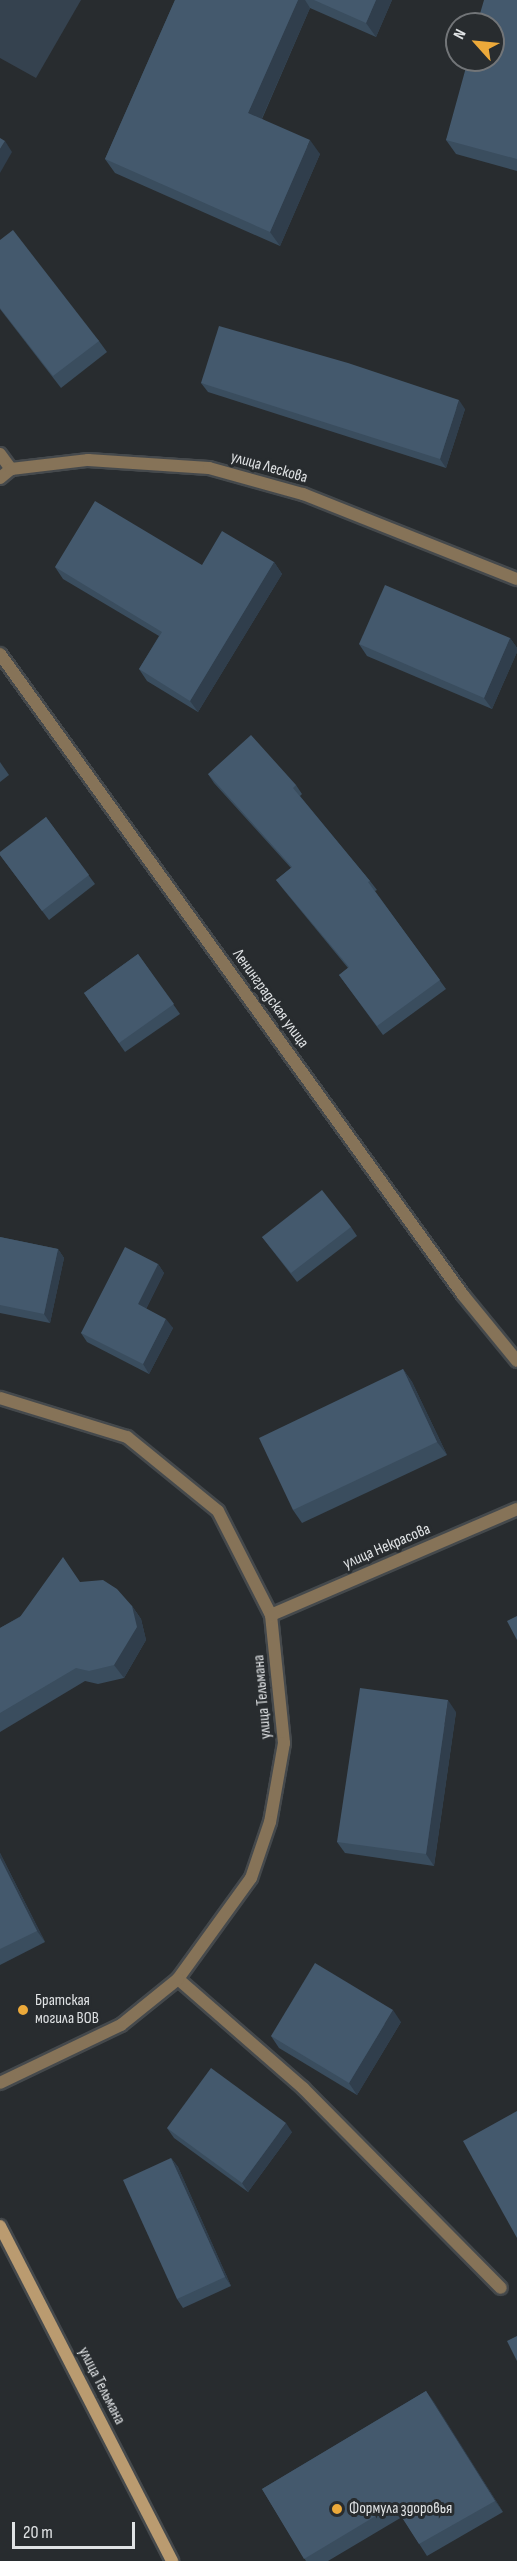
<!DOCTYPE html>
<meta charset="utf-8">
<style>
body{margin:0}
#map{position:relative;width:517px;height:2561px;overflow:hidden;background:#282c2f;font-family:"Sofia Sans Condensed",sans-serif}
div>[style]{position:absolute}
.green>*{inset:0;background:#35424f}
.roads{filter:drop-shadow(2px 0 #45494c) drop-shadow(-2px 0 #45494c) drop-shadow(0 2px #45494c) drop-shadow(0 -2px #45494c)}
.minor>*{height:12px;margin:-6px;padding:0 6px;transform-origin:6px;border-radius:6px;background:#867358}
.tertiary>*{height:12px;margin:-6px;padding:0 6px;transform-origin:6px;border-radius:6px;background:#867358}
.secondary>*{height:12px;margin:-6px;padding:0 6px;transform-origin:6px;border-radius:6px;background:#ba9b70}
.wall>*{inset:0;background:#3a4d5e}
.shaded-wall>*{inset:0;background:#303e4c}
.building>*{inset:0;background:#44596d}
.dots>*{width:16px;height:16px;translate:-50% -50%;box-sizing:border-box;border:3px solid #282c2f;border-radius:50%}
span{translate:-50% -50%;white-space:nowrap;text-align:center;line-height:1.15;-webkit-text-stroke:6px #282c2f;paint-order:stroke}
.street-label{font-size:16px;color:#e0e3e5}
.poi-label{font-size:16px;color:#e0e3e5}
.left{translate:0 -50%;text-align:left}
.north{position:absolute;left:445px;top:12px;width:60px;height:60px;box-sizing:border-box;background:#282c2f;border:2px solid #727578;border-radius:50%;rotate:297deg;font-size:16px;font-weight:700;line-height:24px;text-align:center;color:#e0e3e5}
.north::after{content:'';display:block;margin:auto;width:21px;height:27px;background:#eca93a;clip-path:polygon(50% 0,100% 100%,50% 72%,0 100%)}
.scale{position:absolute;left:12px;top:2522px;width:123px;height:27px;box-sizing:border-box;border:3px solid #e0e3e5;border-top:0;padding-left:8px;font-size:18px;line-height:21px;white-space:nowrap;color:#e0e3e5;-webkit-text-stroke:4px #282c2f;paint-order:stroke}
</style>
<div id="map">
<div class="green">
<div style="clip-path:polygon(0 0,81px 0,36px 78px,0 58px)"></div>
</div>
<div class="roads">
<div class="minor">
<div style="left:0;top:454px;width:19px;rotate:54deg"></div>
<div style="left:0;top:478px;width:14px;rotate:-39deg"></div>
<div style="left:11px;top:469px;width:78px;rotate:-6.7deg"></div>
<div style="left:88px;top:460px;width:121px;rotate:3.8deg"></div>
<div style="left:209px;top:468px;width:98px;rotate:15.5deg"></div>
<div style="left:303px;top:494px;width:230px;rotate:21.7deg"></div>
<div style="left:0;top:654px;width:791px;rotate:54.16deg"></div>
<div style="left:463px;top:1295px;width:85px;rotate:50.7deg"></div>
<div style="left:178px;top:1979px;width:166px;rotate:41.1deg"></div>
<div style="left:303px;top:2088px;width:281px;rotate:45.3deg"></div>
</div>
<div class="tertiary">
<div style="left:0;top:1398px;width:133px;rotate:17.1deg"></div>
<div style="left:127px;top:1437px;width:117px;rotate:39.1deg"></div>
<div style="left:218px;top:1511px;width:117px;rotate:63deg"></div>
<div style="left:271px;top:1615px;width:129px;rotate:84.2deg"></div>
<div style="left:284px;top:1743px;width:80px;rotate:100deg"></div>
<div style="left:270px;top:1822px;width:59px;rotate:108.7deg"></div>
<div style="left:251px;top:1878px;width:125px;rotate:125.9deg"></div>
<div style="left:178px;top:1979px;width:73px;rotate:141.1deg"></div>
<div style="left:121px;top:2025px;width:134px;rotate:154.4deg"></div>
<div style="left:271px;top:1615px;width:268px;rotate:-23.3deg"></div>
</div>
<div class="secondary">
<div style="left:0;top:2226px;width:377px;rotate:62.8deg"></div>
</div>
</div>
<div class="wall">
<div style="clip-path:polygon(175px 0,392px 0,376px 37px,310px 8px,262px 119px,320px 154px,280px 246px,115px 173px,105px 159px)"></div>
<div style="clip-path:polygon(517px 0,517px 171px,456px 154px,446px 140px)"></div>
<div style="clip-path:polygon(0 240px,99px 341px,107px 352px,61px 388px,0 309px)"></div>
<div style="clip-path:polygon(201px 383px,465px 409px,446px 468px,208px 392px)"></div>
<div style="clip-path:polygon(274px 562px,282px 574px,198px 712px,147px 681px,139px 669px,159px 636px,63px 579px,55px 567px,202px 565px)"></div>
<div style="clip-path:polygon(510px 638px,517px 648px,517px 652px,492px 709px,367px 656px,359px 644px)"></div>
<div style="clip-path:polygon(0 762px,9px 775px,0 782px)"></div>
<div style="clip-path:polygon(208px 774px,296px 785px,302px 794px,300px 796px,370px 881px,377px 890px,375px 891px,446px 989px,383px 1035px,339px 975px,348px 968px,283px 889px,276px 880px,291px 868px,214px 783px)"></div>
<div style="clip-path:polygon(46px 817px,95px 884px,49px 920px,0 855px)"></div>
<div style="clip-path:polygon(138px 954px,180px 1014px,125px 1052px,84px 993px)"></div>
<div style="clip-path:polygon(351px 1227px,357px 1236px,297px 1282px,262px 1237px)"></div>
<div style="clip-path:polygon(0 1237px,58px 1249px,64px 1258px,50px 1323px,0 1313px)"></div>
<div style="clip-path:polygon(158px 1264px,164px 1273px,146px 1309px,173px 1328px,149px 1374px,87px 1342px,81px 1333px)"></div>
<div style="clip-path:polygon(403px 1369px,412px 1382px,447px 1455px,302px 1523px,293px 1510px)"></div>
<div style="clip-path:polygon(80px 1582px,132px 1606px,141px 1619px,146px 1640px,124px 1678px,98px 1684px,85px 1681px,0 1732px,0 1628px)"></div>
<div style="clip-path:polygon(456px 1712px,434px 1866px,345px 1853px,337px 1842px)"></div>
<div style="clip-path:polygon(0 1853px,45px 1942px,0 1965px)"></div>
<div style="clip-path:polygon(401px 2022px,357px 2095px,279px 2048px,271px 2036px)"></div>
<div style="clip-path:polygon(167px 2128px,292px 2132px,248px 2192px,174px 2138px)"></div>
<div style="clip-path:polygon(171px 2158px,178px 2167px,231px 2286px,183px 2308px,177px 2299px)"></div>
<div style="clip-path:polygon(426px 2391px,503px 2512px,427px 2556px,402px 2517px,328px 2561px,306px 2561px,262px 2489px)"></div>
</div>
<div class="shaded-wall">
<div style="clip-path:polygon(298px 0,305px 0,310px 8px,258px 127px,248px 113px)"></div>
<div style="clip-path:polygon(376px 0,392px 0,376px 37px,366px 23px)"></div>
<div style="clip-path:polygon(310px 140px,320px 154px,280px 246px,270px 232px)"></div>
<div style="clip-path:polygon(5px 141px,12px 152px,0 173px,0 149px)"></div>
<div style="clip-path:polygon(459px 400px,465px 409px,446px 468px,440px 459px)"></div>
<div style="clip-path:polygon(274px 562px,282px 574px,198px 712px,190px 701px)"></div>
<div style="clip-path:polygon(510px 638px,517px 648px,517px 652px,492px 709px,484px 698px)"></div>
<div style="clip-path:polygon(58px 1249px,64px 1258px,50px 1323px,44px 1314px)"></div>
<div style="clip-path:polygon(158px 1264px,164px 1273px,144px 1313px,138px 1304px)"></div>
<div style="clip-path:polygon(166px 1319px,173px 1328px,149px 1374px,143px 1364px)"></div>
<div style="clip-path:polygon(403px 1369px,412px 1382px,447px 1455px,437px 1442px)"></div>
<div style="clip-path:polygon(132px 1606px,141px 1619px,146px 1640px,124px 1678px,114px 1665px)"></div>
<div style="clip-path:polygon(448px 1700px,456px 1712px,434px 1866px,426px 1854px)"></div>
<div style="clip-path:polygon(0 1853px,45px 1942px,37px 1931px,0 1858px)"></div>
<div style="clip-path:polygon(393px 2010px,401px 2022px,357px 2095px,349px 2083px)"></div>
<div style="clip-path:polygon(286px 2123px,292px 2132px,248px 2192px,242px 2183px)"></div>
<div style="clip-path:polygon(171px 2158px,178px 2167px,231px 2286px,225px 2277px)"></div>
<div style="clip-path:polygon(426px 2391px,434px 2402px,503px 2512px,495px 2501px)"></div>
</div>
<div class="building">
<div style="clip-path:polygon(175px 0,298px 0,248px 113px,310px 140px,270px 232px,105px 159px)"></div>
<div style="clip-path:polygon(314px 0,376px 0,366px 23px)"></div>
<div style="clip-path:polygon(484px 0,517px 0,517px 159px,446px 140px,468px 60px,493px 60px,493px 24px,477px 24px)"></div>
<div style="clip-path:polygon(0 138px,5px 141px,0 149px)"></div>
<div style="clip-path:polygon(13px 230px,99px 341px,53px 376px,0 308px,0 240px)"></div>
<div style="clip-path:polygon(219px 326px,348px 363px,459px 400px,440px 459px,201px 383px)"></div>
<div style="clip-path:polygon(95px 501px,202px 565px,222px 531px,274px 562px,190px 701px,139px 669px,162px 632px,55px 567px)"></div>
<div style="clip-path:polygon(385px 585px,510px 638px,484px 698px,359px 644px)"></div>
<div style="clip-path:polygon(251px 735px,296px 785px,293px 788px,370px 881px,368px 882px,440px 980px,377px 1026px,339px 975px,349px 967px,276px 880px,292px 867px,208px 774px)"></div>
<div style="clip-path:polygon(46px 817px,89px 875px,42px 911px,0 855px,0 852px)"></div>
<div style="clip-path:polygon(138px 954px,174px 1004px,119px 1043px,84px 993px)"></div>
<div style="clip-path:polygon(322px 1190px,351px 1227px,291px 1273px,262px 1237px)"></div>
<div style="clip-path:polygon(0 1237px,58px 1249px,44px 1314px,0 1305px)"></div>
<div style="clip-path:polygon(125px 1247px,158px 1264px,138px 1304px,166px 1319px,143px 1364px,81px 1333px)"></div>
<div style="clip-path:polygon(403px 1369px,437px 1442px,293px 1510px,259px 1438px)"></div>
<div style="clip-path:polygon(63px 1557px,80px 1582px,103px 1580px,117px 1589px,132px 1606px,137px 1627px,114px 1665px,89px 1671px,76px 1668px,0 1713px,0 1628px,20px 1617px)"></div>
<div style="clip-path:polygon(517px 1616px,517px 1640px,507px 1621px)"></div>
<div style="clip-path:polygon(360px 1688px,448px 1700px,426px 1854px,337px 1842px)"></div>
<div style="clip-path:polygon(0 1858px,37px 1931px,0 1949px)"></div>
<div style="clip-path:polygon(315px 1963px,393px 2010px,349px 2083px,271px 2036px)"></div>
<div style="clip-path:polygon(211px 2068px,286px 2123px,242px 2183px,167px 2128px)"></div>
<div style="clip-path:polygon(517px 2111px,517px 2238px,463px 2141px)"></div>
<div style="clip-path:polygon(171px 2158px,225px 2277px,177px 2299px,123px 2180px)"></div>
<div style="clip-path:polygon(517px 2336px,517px 2361px,507px 2341px)"></div>
<div style="clip-path:polygon(426px 2391px,495px 2501px,419px 2544px,394px 2505px,304px 2559px,262px 2489px)"></div>
</div>
<div class="dots">
<div style="left:23px;top:2010px;background:#eca93a"></div>
<div style="left:337px;top:2509px;background:#eca93a"></div>
</div>
<div class="street-label">
<span style="left:269px;top:468px;rotate:16deg">улица Лескова</span>
<span style="left:270px;top:999px;rotate:54deg">Ленинградская улица</span>
<span style="left:387px;top:1547px;rotate:-23deg">улица Некрасова</span>
<span style="left:263px;top:1697px;rotate:-95deg">улица Тельмана</span>
<span style="left:101px;top:2386px;rotate:63deg">улица Тельмана</span>
</div>
<div class="poi-label">
<span class="left" style="left:35px;top:2010px">Братская<br>могила ВОВ</span>
<span class="left" style="left:349px;top:2509px">Формула здоровья</span>
</div>
<div class="north">N</div>
<div class="scale">20 m</div>
</div>
